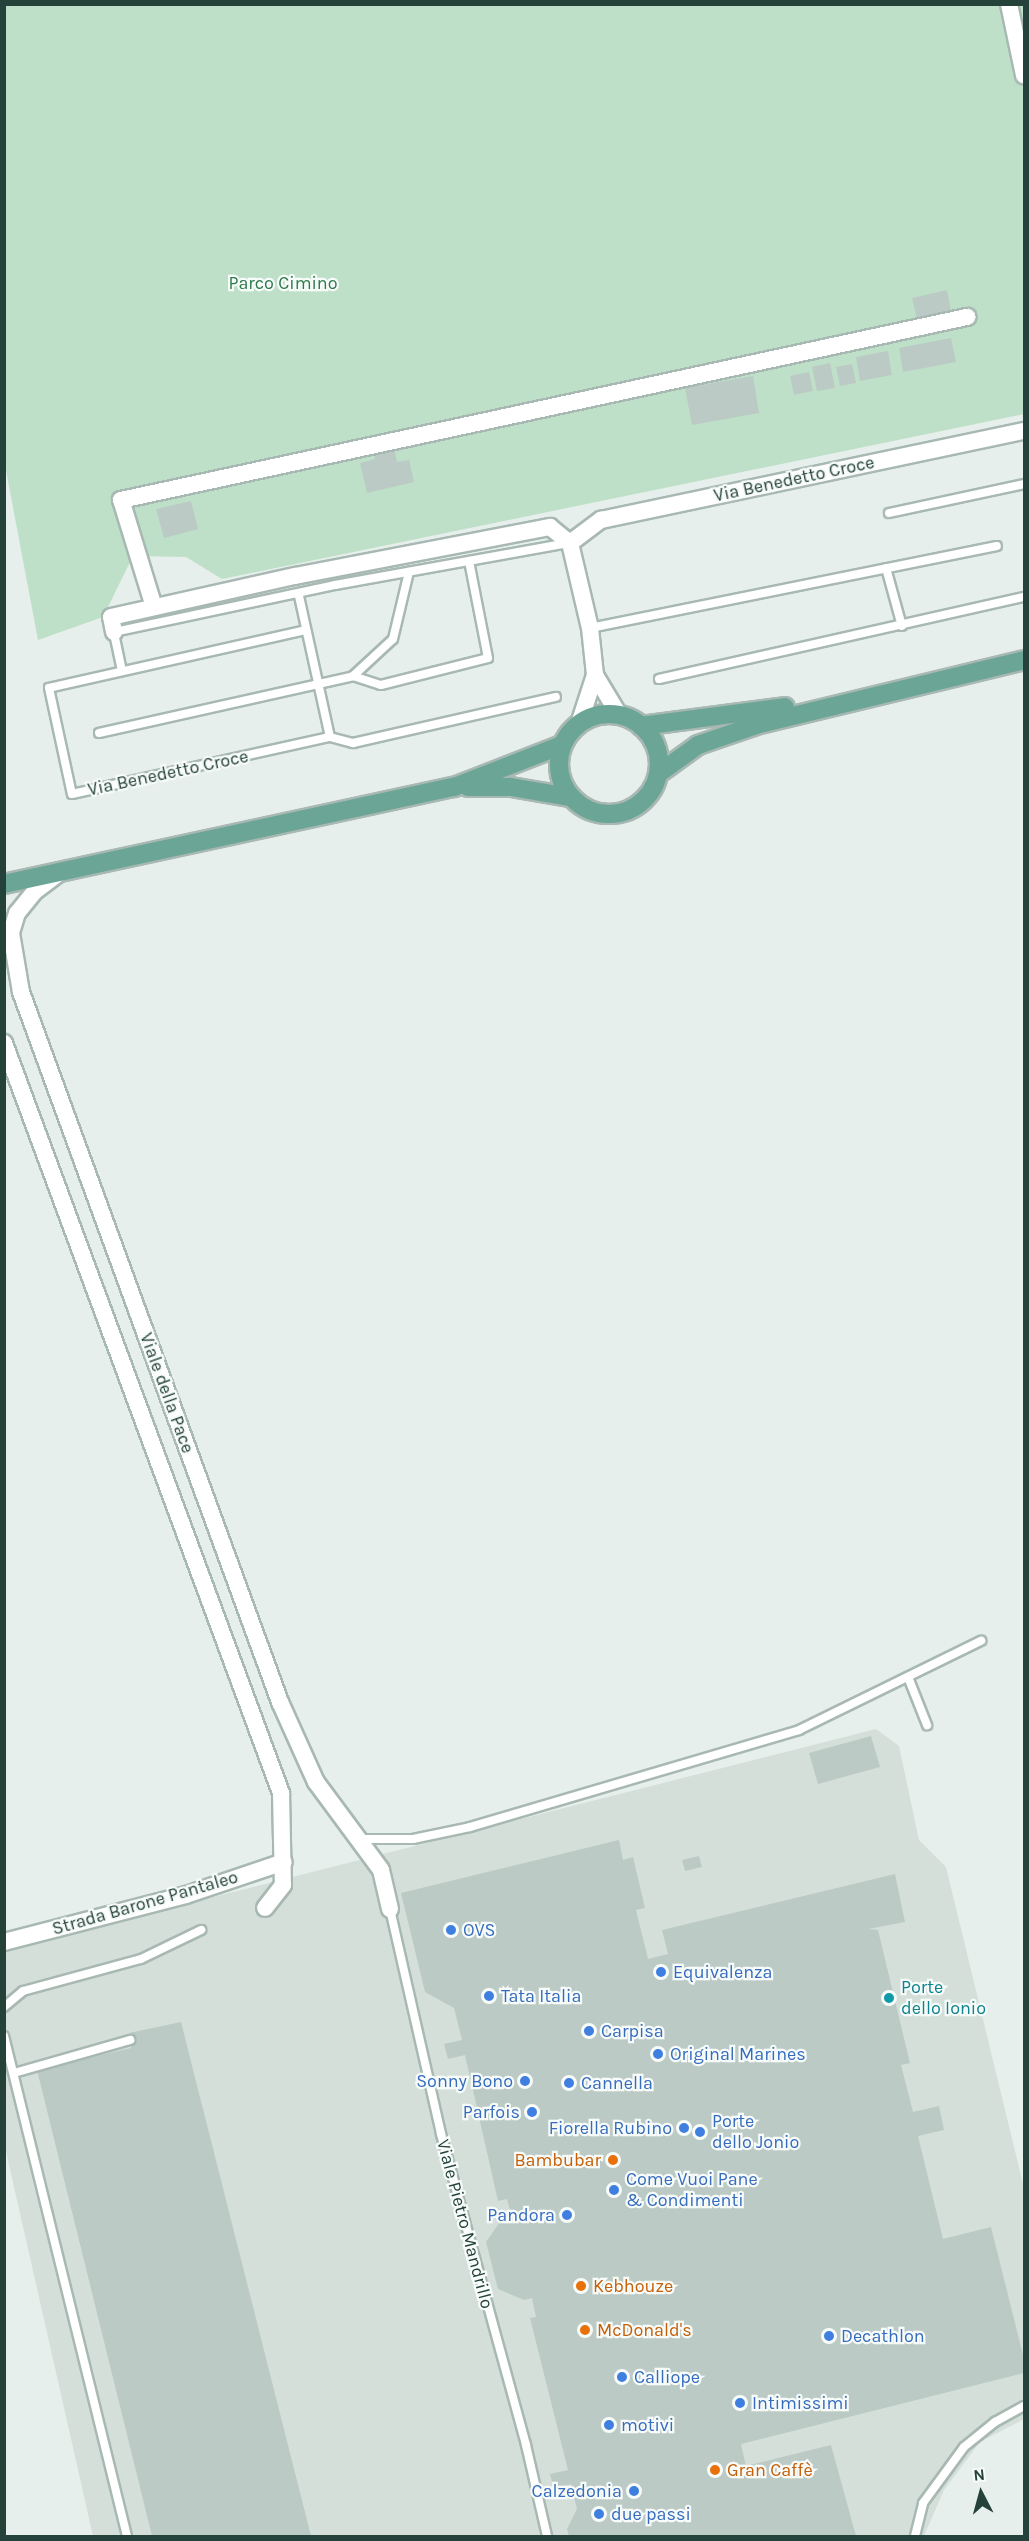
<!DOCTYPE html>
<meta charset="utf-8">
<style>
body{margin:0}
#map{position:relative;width:1029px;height:2541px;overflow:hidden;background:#e6efeb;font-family:Karla,sans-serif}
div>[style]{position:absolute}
.built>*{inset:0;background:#d4dfda}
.green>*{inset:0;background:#bfe0c8}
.building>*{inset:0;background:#bbcac4}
.roads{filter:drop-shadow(2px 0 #a8b8b2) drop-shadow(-2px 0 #a8b8b2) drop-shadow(0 2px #a8b8b2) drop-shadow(0 -2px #a8b8b2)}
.service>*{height:8px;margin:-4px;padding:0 4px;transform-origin:4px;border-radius:4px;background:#fff}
.minor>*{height:16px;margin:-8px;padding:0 8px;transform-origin:8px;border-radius:8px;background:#fff}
.primary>*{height:18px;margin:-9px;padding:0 9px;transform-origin:9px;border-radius:9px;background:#6aa596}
.primary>.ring{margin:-9px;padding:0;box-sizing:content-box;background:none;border:18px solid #6aa596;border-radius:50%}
.dots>*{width:16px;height:16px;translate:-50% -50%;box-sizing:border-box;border:3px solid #f7fbf9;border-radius:50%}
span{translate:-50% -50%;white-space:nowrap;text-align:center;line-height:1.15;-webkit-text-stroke:4.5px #f7fbf9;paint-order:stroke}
.park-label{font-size:18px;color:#2d7a4b}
.street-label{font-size:18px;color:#24423a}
.shop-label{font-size:18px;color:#366cbe}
.left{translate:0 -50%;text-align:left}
.right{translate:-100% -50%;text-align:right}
.culture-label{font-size:18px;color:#0d838f}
.food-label{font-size:18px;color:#c56008}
.frame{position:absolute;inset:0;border:6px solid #24423a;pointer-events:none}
.north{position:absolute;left:951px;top:2463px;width:60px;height:60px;-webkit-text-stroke:4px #f7fbf9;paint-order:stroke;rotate:354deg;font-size:16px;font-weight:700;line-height:24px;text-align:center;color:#24423a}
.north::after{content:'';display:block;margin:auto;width:21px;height:27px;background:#24423a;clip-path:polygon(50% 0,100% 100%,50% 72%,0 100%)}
</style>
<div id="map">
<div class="built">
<div style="clip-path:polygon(876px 1729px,899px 1746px,919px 1840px,946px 1867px,1024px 2188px,1024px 2419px,980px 2442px,944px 2490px,924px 2536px,93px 2536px,5px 2147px,4px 1950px)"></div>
</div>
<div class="green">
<div style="clip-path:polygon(4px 5px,1024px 5px,1024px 414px,222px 579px,186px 557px,133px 556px,103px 617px,38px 640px,5px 465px)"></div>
</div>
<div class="building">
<div style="clip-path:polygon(947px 290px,952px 316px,918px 323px,912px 298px)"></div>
<div style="clip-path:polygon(951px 338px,956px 362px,903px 372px,899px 348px)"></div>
<div style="clip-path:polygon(888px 351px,892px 375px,860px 381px,856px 357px)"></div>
<div style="clip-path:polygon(830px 363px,835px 388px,817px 391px,812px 367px)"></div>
<div style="clip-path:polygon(852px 364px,856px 383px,840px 386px,836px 367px)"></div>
<div style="clip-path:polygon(809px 372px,813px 391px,794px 395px,790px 376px)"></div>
<div style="clip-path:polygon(753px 376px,759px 413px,692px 425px,685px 388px)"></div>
<div style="clip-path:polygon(393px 443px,397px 462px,409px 460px,414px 482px,367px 493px,360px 463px,375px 459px,373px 448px)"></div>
<div style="clip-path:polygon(191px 501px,198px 529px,164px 538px,156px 509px)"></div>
<div style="clip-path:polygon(871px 1736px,880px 1767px,818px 1784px,809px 1753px)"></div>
<div style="clip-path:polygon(619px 1840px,623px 1860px,633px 1857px,645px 1908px,636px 1910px,648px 1959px,668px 1954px,662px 1930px,895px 1874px,905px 1922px,868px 1929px,878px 1930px,910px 2063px,901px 2065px,913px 2112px,939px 2106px,944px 2130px,918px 2136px,943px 2239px,991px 2227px,1024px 2359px,1024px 2373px,741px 2444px,746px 2466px,831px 2445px,856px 2536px,569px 2536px,567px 2529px,577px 2509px,571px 2484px,554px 2489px,550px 2474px,568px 2470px,530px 2318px,536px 2317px,532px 2298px,524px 2300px,498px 2289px,486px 2242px,506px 2213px,511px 2214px,507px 2199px,498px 2201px,465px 2055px,448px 2059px,444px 2044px,462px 2040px,454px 2008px,425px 1992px,401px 1893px)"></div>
<div style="clip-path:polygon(699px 1856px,702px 1867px,685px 1871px,682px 1860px)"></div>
<div style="clip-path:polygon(181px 2022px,311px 2536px,152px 2536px,37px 2070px,131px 2048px,129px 2033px)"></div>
</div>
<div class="roads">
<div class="service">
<div style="left:889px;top:513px;width:138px;rotate:-12.1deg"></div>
<div style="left:886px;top:568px;width:60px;rotate:74.6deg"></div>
<div style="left:299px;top:596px;width:144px;rotate:77.6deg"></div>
<div style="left:590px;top:628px;width:415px;rotate:-11.4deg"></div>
<div style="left:306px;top:630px;width:263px;rotate:167.3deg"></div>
<div style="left:49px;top:688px;width:108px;rotate:77.8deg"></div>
<div style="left:72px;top:794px;width:264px;rotate:-12.5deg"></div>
<div style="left:330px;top:737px;width:24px;rotate:15deg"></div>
<div style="left:353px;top:743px;width:208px;rotate:-12.8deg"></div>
<div style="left:122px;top:671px;width:40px;rotate:-102deg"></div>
<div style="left:114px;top:632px;width:226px;rotate:-12deg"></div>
<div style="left:335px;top:585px;width:237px;rotate:-10.2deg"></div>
<div style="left:353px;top:676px;width:29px;rotate:18deg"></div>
<div style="left:381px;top:685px;width:110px;rotate:-14.2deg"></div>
<div style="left:488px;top:658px;width:99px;rotate:-101.1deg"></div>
<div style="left:659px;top:679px;width:374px;rotate:-12.7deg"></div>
<div style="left:99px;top:733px;width:260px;rotate:-12.6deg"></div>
<div style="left:353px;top:676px;width:54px;rotate:-42.8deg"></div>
<div style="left:393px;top:639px;width:69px;rotate:-76.6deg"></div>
<div style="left:908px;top:1677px;width:52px;rotate:68.4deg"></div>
<div style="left:357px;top:1839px;width:56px"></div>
<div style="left:413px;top:1839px;width:58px;rotate:-11.9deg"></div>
<div style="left:470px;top:1827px;width:343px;rotate:-16.4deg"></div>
<div style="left:799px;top:1730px;width:203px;rotate:-26.1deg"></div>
<div style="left:390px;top:1909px;width:231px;rotate:77.2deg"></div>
<div style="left:441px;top:2134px;width:322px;rotate:74.7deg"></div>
<div style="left:526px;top:2445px;width:93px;rotate:77deg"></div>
<div style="left:4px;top:2007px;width:25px;rotate:-40deg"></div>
<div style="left:23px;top:1991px;width:122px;rotate:-15.2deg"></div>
<div style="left:141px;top:1959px;width:67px;rotate:-25.8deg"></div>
<div style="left:4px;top:2036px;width:515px;rotate:76.18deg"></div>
<div style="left:14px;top:2073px;width:121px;rotate:-15.9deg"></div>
<div style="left:915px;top:2536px;width:34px;rotate:-76deg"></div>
<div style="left:923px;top:2503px;width:69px;rotate:-53.8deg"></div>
<div style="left:964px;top:2447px;width:40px;rotate:-39deg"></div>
<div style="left:995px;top:2422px;width:33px;rotate:-29deg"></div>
</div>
<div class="minor">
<div style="left:1009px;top:4px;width:73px;rotate:78.1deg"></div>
<div style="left:570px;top:543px;width:39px;rotate:-37deg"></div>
<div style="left:601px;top:520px;width:432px;rotate:-11.9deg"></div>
<div style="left:154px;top:607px;width:112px;rotate:-107.1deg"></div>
<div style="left:121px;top:500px;width:866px;rotate:-12.21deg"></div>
<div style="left:114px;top:632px;width:15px;rotate:-101deg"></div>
<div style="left:111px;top:617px;width:189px;rotate:-12.6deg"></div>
<div style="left:295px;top:576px;width:260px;rotate:-10.9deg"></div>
<div style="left:550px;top:527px;width:26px;rotate:39deg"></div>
<div style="left:570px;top:543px;width:87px;rotate:76.8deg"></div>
<div style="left:590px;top:628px;width:47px;rotate:83.9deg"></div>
<div style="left:595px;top:675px;width:52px;rotate:108.1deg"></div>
<div style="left:595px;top:675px;width:47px;rotate:59deg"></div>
<div style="left:59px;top:873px;width:30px;rotate:143deg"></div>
<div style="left:35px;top:891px;width:28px;rotate:129deg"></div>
<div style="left:17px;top:913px;width:21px;rotate:107deg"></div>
<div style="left:11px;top:933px;width:60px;rotate:80.4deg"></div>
<div style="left:21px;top:992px;width:756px;rotate:69.96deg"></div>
<div style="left:280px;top:1702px;width:88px;rotate:65.8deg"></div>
<div style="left:316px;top:1782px;width:109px;rotate:53.5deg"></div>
<div style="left:381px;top:1870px;width:40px;rotate:77deg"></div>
<div style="left:4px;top:1043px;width:800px;rotate:69.73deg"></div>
<div style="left:281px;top:1793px;width:92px;rotate:88.8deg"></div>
<div style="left:283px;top:1885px;width:29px;rotate:128deg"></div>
<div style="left:4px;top:1942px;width:188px;rotate:-14.5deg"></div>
<div style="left:186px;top:1895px;width:103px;rotate:-18.6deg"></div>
</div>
<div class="primary">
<div class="ring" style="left:559px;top:714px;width:82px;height:82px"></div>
<div style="left:641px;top:726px;width:145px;rotate:-7.5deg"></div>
<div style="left:658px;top:774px;width:49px;rotate:-35.9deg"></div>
<div style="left:698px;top:745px;width:61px;rotate:-19deg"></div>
<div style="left:756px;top:725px;width:276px;rotate:-13.6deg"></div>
<div style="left:468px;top:787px;width:43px"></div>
<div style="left:511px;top:787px;width:60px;rotate:9.6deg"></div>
<div style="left:4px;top:884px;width:460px;rotate:-12.2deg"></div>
<div style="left:454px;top:787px;width:116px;rotate:-21.3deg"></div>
</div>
</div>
<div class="dots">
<div style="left:451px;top:1930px;background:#3f7fe0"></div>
<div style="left:661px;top:1972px;background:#3f7fe0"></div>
<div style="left:489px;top:1996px;background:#3f7fe0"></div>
<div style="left:889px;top:1998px;background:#0f9aa8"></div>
<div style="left:589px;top:2031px;background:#3f7fe0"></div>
<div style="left:658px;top:2054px;background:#3f7fe0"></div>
<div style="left:525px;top:2081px;background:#3f7fe0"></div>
<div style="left:569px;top:2083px;background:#3f7fe0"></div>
<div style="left:532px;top:2112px;background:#3f7fe0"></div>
<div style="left:684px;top:2128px;background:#3f7fe0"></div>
<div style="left:700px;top:2132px;background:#3f7fe0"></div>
<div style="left:613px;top:2160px;background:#e8710a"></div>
<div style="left:614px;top:2190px;background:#3f7fe0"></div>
<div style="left:567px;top:2215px;background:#3f7fe0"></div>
<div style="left:581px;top:2286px;background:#e8710a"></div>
<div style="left:585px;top:2330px;background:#e8710a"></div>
<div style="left:829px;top:2336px;background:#3f7fe0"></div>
<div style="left:622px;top:2377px;background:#3f7fe0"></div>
<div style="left:740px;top:2403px;background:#3f7fe0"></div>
<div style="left:609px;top:2425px;background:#3f7fe0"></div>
<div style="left:715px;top:2470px;background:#e8710a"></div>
<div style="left:634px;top:2491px;background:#3f7fe0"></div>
<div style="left:599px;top:2514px;background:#3f7fe0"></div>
</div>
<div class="park-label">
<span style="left:283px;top:283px">Parco Cimino</span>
</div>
<div class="street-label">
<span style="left:794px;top:479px;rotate:-12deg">Via Benedetto Croce</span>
<span style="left:168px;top:773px;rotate:-12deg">Via Benedetto Croce</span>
<span style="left:167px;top:1393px;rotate:70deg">Viale della Pace</span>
<span style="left:145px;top:1903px;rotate:-16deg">Strada Barone Pantaleo</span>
<span style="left:465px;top:2224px;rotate:75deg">Viale Pietro Mandrillo</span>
</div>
<div class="shop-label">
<span class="left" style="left:463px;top:1930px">OVS</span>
<span class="left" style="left:673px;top:1972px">Equivalenza</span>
<span class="left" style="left:501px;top:1996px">Tata Italia</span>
<span class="left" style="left:601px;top:2031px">Carpisa</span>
<span class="left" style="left:670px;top:2054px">Original Marines</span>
<span class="right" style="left:513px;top:2081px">Sonny Bono</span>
<span class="left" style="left:581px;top:2083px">Cannella</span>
<span class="right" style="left:520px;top:2112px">Parfois</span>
<span class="left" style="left:712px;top:2132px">Porte<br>dello Jonio</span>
<span class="right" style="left:672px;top:2128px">Fiorella Rubino</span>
<span class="left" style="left:626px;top:2190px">Come Vuoi Pane<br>&amp; Condimenti</span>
<span class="right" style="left:555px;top:2215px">Pandora</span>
<span class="left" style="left:841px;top:2336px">Decathlon</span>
<span class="left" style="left:634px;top:2377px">Calliope</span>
<span class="left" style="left:752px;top:2403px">Intimissimi</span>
<span class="left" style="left:621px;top:2425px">motivi</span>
<span class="right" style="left:622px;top:2491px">Calzedonia</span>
<span class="left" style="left:611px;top:2514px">due passi</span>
</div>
<div class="culture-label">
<span class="left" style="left:901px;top:1998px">Porte<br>dello Ionio</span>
</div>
<div class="food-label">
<span class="right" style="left:601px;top:2160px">Bambubar</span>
<span class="left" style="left:593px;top:2286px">Kebhouze</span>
<span class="left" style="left:597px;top:2330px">McDonald's</span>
<span class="left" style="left:727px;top:2470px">Gran Caffè</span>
</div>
<div class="frame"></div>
<div class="north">N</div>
</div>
